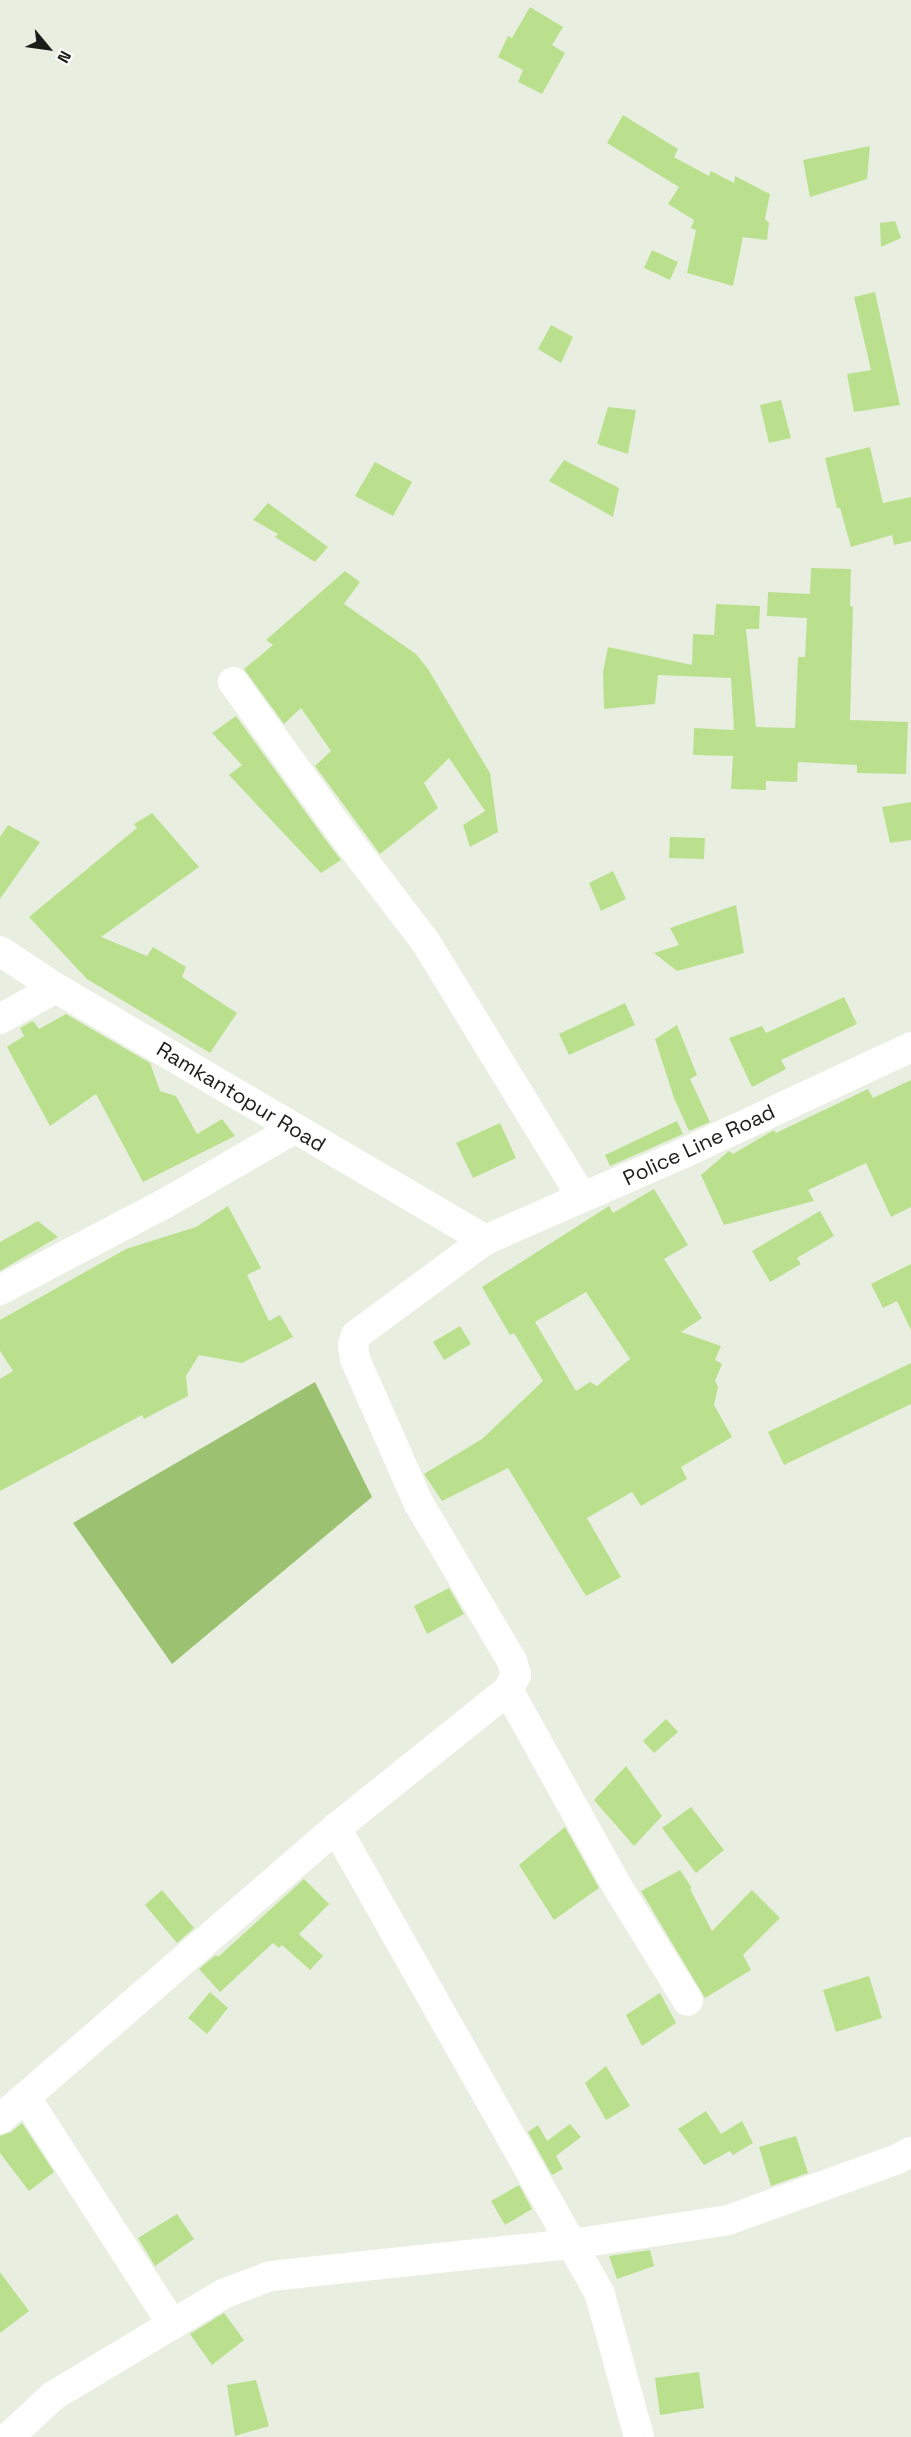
<!DOCTYPE html>
<style>
body{margin:0}
#map{position:relative;width:911px;height:2437px;overflow:hidden;background:#e8efe0;font-family:"Space Grotesk",sans-serif}
div>[style]{position:absolute}
.water>*{inset:0;background:#9cc170}
.building>*{inset:0;background:#bae08e}
.minor>*{height:30px;margin:-15px;padding:0 15px;transform-origin:15px;border-radius:15px;background:#fff}
span{translate:-50% -50%;white-space:nowrap;text-align:center;line-height:1.15;-webkit-text-stroke:6px #fff;paint-order:stroke}
.street-label{font-size:21px;color:#1b1d18}
.north{position:absolute;left:18px;top:18px;width:60px;height:60px;-webkit-text-stroke:4px #fff;paint-order:stroke;rotate:119deg;font-size:16px;font-weight:700;line-height:24px;text-align:center;color:#1b1d18}
.north::after{content:'';display:block;margin:auto;width:21px;height:27px;background:#1b1d18;clip-path:polygon(50% 0,100% 100%,50% 72%,0 100%)}
</style>
<div id="map">
<div class="water">
<div style="clip-path:polygon(315px 1382px,372px 1497px,172px 1664px,73px 1523px)"></div>
</div>
<div class="building">
<div style="clip-path:polygon(530px 7px,563px 27px,552px 45px,565px 53px,542px 94px,518px 82px,523px 70px,498px 57px,508px 36px,512px 38px)"></div>
<div style="clip-path:polygon(623px 115px,678px 149px,674px 157px,709px 176px,711px 171px,734px 183px,735px 176px,770px 194px,765px 219px,769px 223px,767px 240px,743px 237px,733px 286px,687px 273px,696px 230px,691px 228px,694px 220px,668px 204px,679px 187px,607px 143px)"></div>
<div style="clip-path:polygon(870px 146px,867px 179px,810px 197px,803px 160px)"></div>
<div style="clip-path:polygon(895px 221px,901px 238px,881px 247px,880px 223px)"></div>
<div style="clip-path:polygon(652px 250px,678px 262px,670px 280px,644px 268px)"></div>
<div style="clip-path:polygon(875px 292px,900px 405px,854px 412px,847px 374px,871px 370px,854px 297px)"></div>
<div style="clip-path:polygon(551px 325px,573px 337px,561px 363px,538px 349px)"></div>
<div style="clip-path:polygon(781px 400px,791px 438px,769px 443px,760px 405px)"></div>
<div style="clip-path:polygon(608px 407px,636px 410px,628px 454px,597px 444px)"></div>
<div style="clip-path:polygon(870px 447px,883px 503px,911px 497px,911px 541px,894px 545px,892px 535px,851px 547px,840px 508px,837px 508px,825px 458px)"></div>
<div style="clip-path:polygon(564px 460px,619px 488px,613px 517px,549px 481px)"></div>
<div style="clip-path:polygon(375px 462px,412px 482px,393px 516px,355px 496px)"></div>
<div style="clip-path:polygon(268px 503px,328px 547px,315px 562px,275px 537px,278px 534px,253px 520px)"></div>
<div style="clip-path:polygon(811px 568px,851px 569px,850px 606px,853px 607px,850px 720px,908px 722px,906px 774px,857px 773px,857px 765px,798px 762px,797px 782px,766px 781px,766px 790px,731px 789px,733px 756px,693px 755px,694px 728px,734px 730px,731px 678px,658px 675px,655px 704px,604px 709px,603px 672px,608px 647px,692px 665px,693px 634px,714px 635px,716px 604px,760px 606px,759px 629px,746px 629px,756px 727px,795px 728px,798px 657px,805px 657px,807px 618px,767px 616px,768px 592px,810px 594px)"></div>
<div style="clip-path:polygon(345px 571px,360px 582px,344px 604px,416px 654px,428px 669px,490px 773px,498px 832px,470px 847px,463px 825px,485px 811px,449px 758px,424px 783px,438px 808px,380px 854px,315px 766px,331px 751px,301px 708px,284px 724px,244px 669px,273px 645px,266px 640px)"></div>
<div style="clip-path:polygon(236px 716px,325px 839px,341px 860px,321px 873px,229px 775px,242px 765px,212px 733px)"></div>
<div style="clip-path:polygon(911px 802px,911px 840px,890px 843px,882px 807px)"></div>
<div style="clip-path:polygon(152px 813px,199px 867px,101px 937px,147px 956px,153px 947px,186px 967px,182px 977px,237px 1013px,210px 1053px,87px 979px,29px 917px,137px 828px,134px 824px)"></div>
<div style="clip-path:polygon(8px 825px,40px 842px,0 899px,0 837px)"></div>
<div style="clip-path:polygon(670px 837px,705px 838px,704px 859px,669px 858px)"></div>
<div style="clip-path:polygon(613px 871px,626px 899px,601px 911px,589px 883px)"></div>
<div style="clip-path:polygon(736px 905px,744px 953px,677px 971px,654px 953px,679px 945px,670px 928px)"></div>
<div style="clip-path:polygon(844px 997px,857px 1024px,781px 1060px,786px 1069px,752px 1087px,729px 1038px,762px 1026px,766px 1033px)"></div>
<div style="clip-path:polygon(625px 1003px,635px 1025px,569px 1055px,559px 1034px)"></div>
<div style="clip-path:polygon(66px 1014px,150px 1063px,160px 1091px,176px 1096px,197px 1134px,222px 1119px,235px 1136px,143px 1182px,96px 1094px,50px 1126px,7px 1047px,24px 1036px,20px 1028px,33px 1021px,39px 1029px)"></div>
<div style="clip-path:polygon(677px 1025px,697px 1075px,690px 1079px,710px 1122px,689px 1131px,674px 1098px,655px 1039px)"></div>
<div style="clip-path:polygon(911px 1080px,911px 1207px,891px 1217px,866px 1163px,808px 1190px,814px 1201px,724px 1225px,701px 1175px,729px 1151px,733px 1154px,774px 1130px,776px 1133px,868px 1089px,873px 1098px)"></div>
<div style="clip-path:polygon(677px 1121px,683px 1134px,610px 1166px,605px 1155px)"></div>
<div style="clip-path:polygon(500px 1123px,516px 1158px,473px 1178px,456px 1143px)"></div>
<div style="clip-path:polygon(evenodd,654px 1189px,688px 1245px,664px 1259px,702px 1318px,681px 1332px,721px 1346px,715px 1360px,722px 1364px,715px 1381px,718px 1387px,714px 1405px,732px 1437px,681px 1467px,687px 1479px,641px 1506px,632px 1492px,587px 1518px,621px 1577px,586px 1596px,508px 1468px,442px 1501px,424px 1474px,482px 1439px,543px 1381px,514px 1333px,510px 1335px,482px 1287px,609px 1206px,613px 1213px,654px 1189px,586px 1292px,630px 1359px,597px 1386px,590px 1382px,576px 1391px,535px 1322px,586px 1292px)"></div>
<div style="clip-path:polygon(228px 1206px,261px 1268px,247px 1275px,269px 1321px,280px 1315px,293px 1337px,242px 1363px,199px 1355px,186px 1376px,188px 1396px,144px 1419px,142px 1415px,0 1491px,0 1379px,13px 1371px,0 1351px,0 1320px,126px 1249px,196px 1227px)"></div>
<div style="clip-path:polygon(820px 1211px,834px 1236px,797px 1258px,801px 1264px,770px 1282px,752px 1251px)"></div>
<div style="clip-path:polygon(38px 1221px,58px 1237px,0 1271px,0 1242px)"></div>
<div style="clip-path:polygon(911px 1264px,911px 1330px,897px 1301px,883px 1308px,871px 1284px)"></div>
<div style="clip-path:polygon(460px 1326px,471px 1344px,444px 1360px,433px 1342px)"></div>
<div style="clip-path:polygon(911px 1363px,911px 1404px,784px 1465px,768px 1432px)"></div>
<div style="clip-path:polygon(449px 1588px,464px 1614px,427px 1634px,414px 1606px)"></div>
<div style="clip-path:polygon(666px 1719px,678px 1732px,654px 1753px,643px 1741px)"></div>
<div style="clip-path:polygon(626px 1766px,662px 1816px,634px 1846px,594px 1800px)"></div>
<div style="clip-path:polygon(691px 1807px,724px 1850px,696px 1873px,662px 1828px)"></div>
<div style="clip-path:polygon(565px 1827px,599px 1888px,554px 1920px,519px 1865px)"></div>
<div style="clip-path:polygon(680px 1870px,692px 1888px,690px 1889px,712px 1931px,752px 1890px,780px 1918px,743px 1955px,751px 1970px,705px 1998px,641px 1891px)"></div>
<div style="clip-path:polygon(304px 1879px,329px 1904px,299px 1934px,323px 1956px,310px 1970px,282px 1945px,279px 1948px,273px 1943px,220px 1992px,199px 1969px,216px 1955px,218px 1957px)"></div>
<div style="clip-path:polygon(162px 1890px,194px 1928px,177px 1943px,145px 1905px)"></div>
<div style="clip-path:polygon(869px 1976px,882px 2018px,836px 2032px,823px 1990px)"></div>
<div style="clip-path:polygon(210px 1992px,228px 2008px,207px 2034px,188px 2018px)"></div>
<div style="clip-path:polygon(660px 1993px,676px 2023px,642px 2046px,626px 2015px)"></div>
<div style="clip-path:polygon(606px 2066px,630px 2106px,606px 2120px,585px 2083px)"></div>
<div style="clip-path:polygon(706px 2111px,721px 2134px,742px 2121px,753px 2143px,733px 2155px,730px 2151px,704px 2165px,678px 2129px)"></div>
<div style="clip-path:polygon(22px 2123px,54px 2172px,29px 2191px,0 2153px,0 2136px,11px 2132px)"></div>
<div style="clip-path:polygon(570px 2124px,581px 2137px,556px 2156px,563px 2169px,552px 2175px,528px 2132px,538px 2125px,547px 2141px)"></div>
<div style="clip-path:polygon(796px 2136px,808px 2173px,771px 2186px,759px 2147px)"></div>
<div style="clip-path:polygon(519px 2185px,532px 2209px,505px 2225px,491px 2201px)"></div>
<div style="clip-path:polygon(177px 2214px,194px 2239px,155px 2266px,138px 2238px)"></div>
<div style="clip-path:polygon(650px 2250px,654px 2266px,617px 2279px,609px 2256px)"></div>
<div style="clip-path:polygon(0 2272px,29px 2311px,0 2333px)"></div>
<div style="clip-path:polygon(224px 2313px,244px 2340px,212px 2365px,190px 2334px)"></div>
<div style="clip-path:polygon(699px 2372px,704px 2408px,660px 2415px,655px 2378px)"></div>
<div style="clip-path:polygon(256px 2380px,269px 2426px,235px 2436px,227px 2385px)"></div>
</div>
<div class="minor">
<div style="left:233px;top:682px;width:181px;rotate:54.2deg"></div>
<div style="left:339px;top:829px;width:141px;rotate:52.5deg"></div>
<div style="left:425px;top:941px;width:300px;rotate:58.5deg"></div>
<div style="left:0;top:951px;width:67px;rotate:33.5deg"></div>
<div style="left:56px;top:988px;width:498px;rotate:30.4deg"></div>
<div style="left:0;top:1019px;width:64px;rotate:-29deg"></div>
<div style="left:0;top:1290px;width:185px;rotate:-27.7deg"></div>
<div style="left:164px;top:1204px;width:150px;rotate:-30deg"></div>
<div style="left:508px;top:1690px;width:230px;rotate:60.9deg"></div>
<div style="left:620px;top:1891px;width:129px;rotate:58.3deg"></div>
<div style="left:26px;top:2098px;width:270px;rotate:57.1deg"></div>
<div style="left:0;top:2119px;width:444px;rotate:-40.9deg"></div>
<div style="left:9px;top:2437px;width:60px;rotate:-43deg"></div>
<div style="left:53px;top:2396px;width:198px;rotate:-31deg"></div>
<div style="left:223px;top:2294px;width:51px;rotate:-20.6deg"></div>
<div style="left:271px;top:2276px;width:303px;rotate:-6.1deg"></div>
<div style="left:572px;top:2244px;width:158px;rotate:-8.7deg"></div>
<div style="left:728px;top:2220px;width:180px;rotate:-19.8deg"></div>
<div style="left:897px;top:2159px;width:16px;rotate:-27deg"></div>
<div style="left:639px;top:2437px;width:148px;rotate:-105.3deg"></div>
<div style="left:600px;top:2294px;width:536px;rotate:-119.53deg"></div>
<div style="left:336px;top:1828px;width:221px;rotate:-38.7deg"></div>
<div style="left:508px;top:1690px;width:17px;rotate:-62deg"></div>
<div style="left:516px;top:1675px;width:15px;rotate:-106deg"></div>
<div style="left:512px;top:1661px;width:185px;rotate:-120.6deg"></div>
<div style="left:418px;top:1502px;width:156px;rotate:-113.8deg"></div>
<div style="left:355px;top:1359px;width:14px;rotate:-98deg"></div>
<div style="left:353px;top:1345px;width:10px;rotate:-73deg"></div>
<div style="left:356px;top:1335px;width:160px;rotate:-36.4deg"></div>
<div style="left:485px;top:1240px;width:217px;rotate:-23.6deg"></div>
<div style="left:684px;top:1153px;width:251px;rotate:-25deg"></div>
</div>
<div class="street-label">
<span style="left:241px;top:1097px;rotate:31deg">Ramkantopur Road</span>
<span style="left:699px;top:1145px;rotate:-25deg">Police Line Road</span>
</div>
<div class="north">N</div>
</div>
